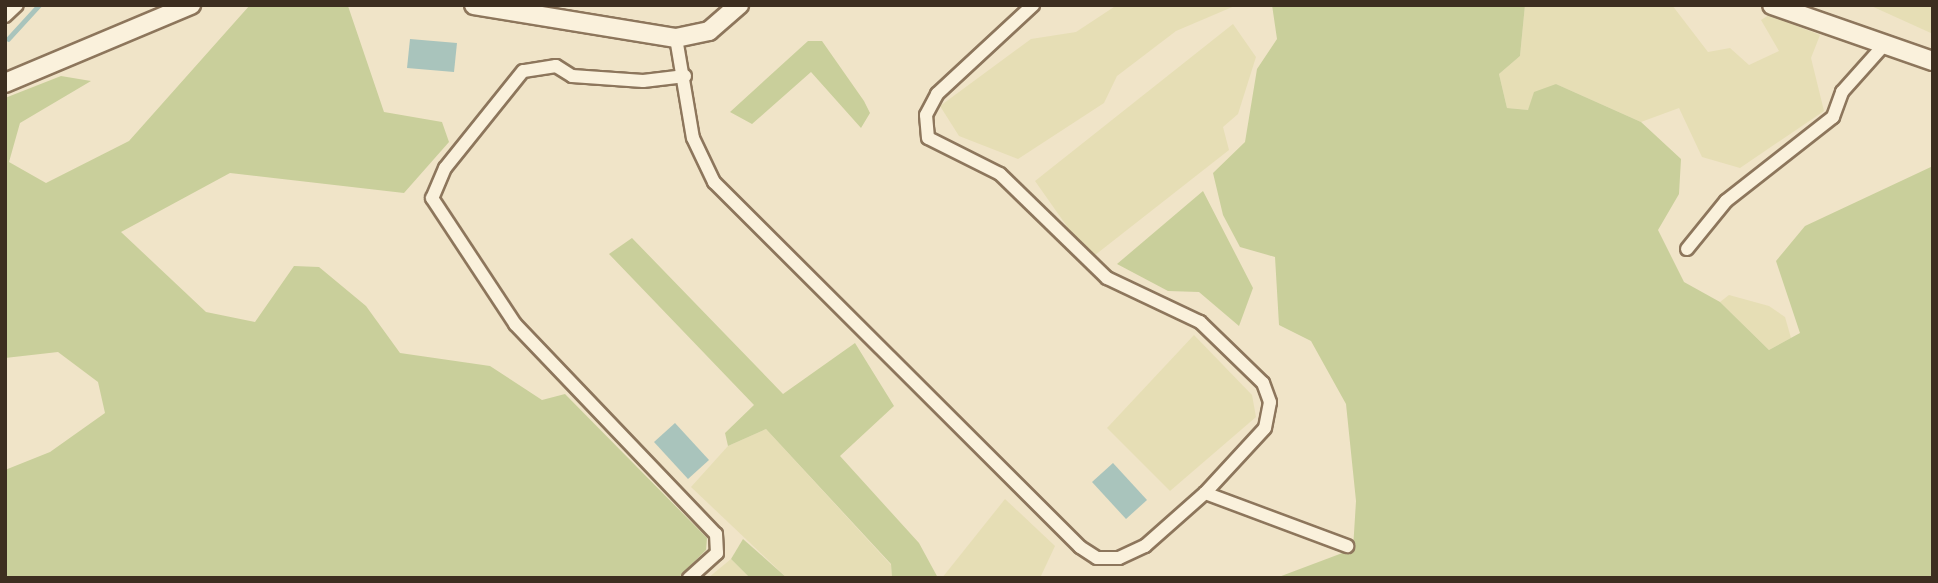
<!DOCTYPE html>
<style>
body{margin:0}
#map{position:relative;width:1938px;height:583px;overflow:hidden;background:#f0e4c8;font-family:"Libre Baskerville",serif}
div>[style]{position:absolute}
.farmland>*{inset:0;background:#e6deb5}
.green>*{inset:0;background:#c9cf9b}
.water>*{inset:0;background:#a9c4bc}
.stream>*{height:4.5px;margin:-2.25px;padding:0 2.25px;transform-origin:2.25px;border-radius:2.25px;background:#a9c4bc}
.roads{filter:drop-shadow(2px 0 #8d765c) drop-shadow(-2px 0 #8d765c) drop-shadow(0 2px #8d765c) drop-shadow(0 -2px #8d765c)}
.street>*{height:12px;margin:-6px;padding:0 6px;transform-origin:6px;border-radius:6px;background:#faf1dc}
.secondary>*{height:18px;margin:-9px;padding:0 9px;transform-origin:9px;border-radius:9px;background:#faf1dc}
span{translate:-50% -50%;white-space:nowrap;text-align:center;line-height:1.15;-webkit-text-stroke:5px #f7eed8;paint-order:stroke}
.frame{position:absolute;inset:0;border:7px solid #3d2e20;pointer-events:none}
</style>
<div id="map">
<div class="farmland">
<div style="clip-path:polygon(1117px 5px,1237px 5px,1176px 31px,1117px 76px,1104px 103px,1018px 159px,959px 136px,940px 106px,1031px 39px,1076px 32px)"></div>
<div style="clip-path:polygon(1525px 5px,1672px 5px,1708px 52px,1730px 48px,1749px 65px,1779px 51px,1761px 20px,1769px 15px,1820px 35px,1811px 58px,1824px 111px,1740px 168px,1702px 157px,1679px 108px,1641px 122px,1556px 84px,1528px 110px,1507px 108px,1499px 74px,1520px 56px)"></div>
<div style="clip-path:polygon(1869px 5px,1933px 5px,1933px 34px)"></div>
<div style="clip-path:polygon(1233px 24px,1256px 57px,1238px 114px,1223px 127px,1229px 150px,1090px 259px,1035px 181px)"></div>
<div style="clip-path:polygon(1729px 295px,1769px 306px,1785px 317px,1791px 338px,1769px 350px,1720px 302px)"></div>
<div style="clip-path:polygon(1194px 335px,1252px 395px,1256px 417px,1170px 491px,1107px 428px)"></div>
<div style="clip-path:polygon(766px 429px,891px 565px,892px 578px,787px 578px,691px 487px,728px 446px)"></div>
<div style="clip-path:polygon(1005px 499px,1055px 546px,1040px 578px,942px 578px)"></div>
<div style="clip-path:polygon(731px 559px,750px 578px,708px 578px)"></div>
</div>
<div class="green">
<div style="clip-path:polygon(250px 5px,348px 6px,384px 112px,442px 122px,449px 142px,404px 193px,230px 173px,121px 232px,206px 312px,255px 322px,294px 266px,319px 267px,366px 306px,400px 353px,490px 366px,542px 400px,565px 394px,707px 538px,706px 550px,678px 578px,5px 578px,5px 470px,50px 452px,105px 413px,98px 382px,58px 352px,5px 358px,5px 98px,61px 76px,91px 81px,20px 123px,9px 162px,46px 183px,129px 141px)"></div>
<div style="clip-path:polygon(1272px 5px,1525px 5px,1520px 56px,1499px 74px,1507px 108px,1528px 110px,1534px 92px,1556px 84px,1641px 122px,1681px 159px,1679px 194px,1658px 230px,1684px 282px,1720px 302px,1769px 350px,1800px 333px,1776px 261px,1805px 226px,1933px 166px,1933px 578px,1276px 578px,1353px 549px,1356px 501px,1346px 404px,1311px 341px,1279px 325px,1275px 257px,1240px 247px,1223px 215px,1213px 173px,1245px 142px,1257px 69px,1277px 39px)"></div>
<div style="clip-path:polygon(808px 41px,822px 41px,864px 101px,870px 113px,861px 128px,811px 72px,752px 124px,730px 112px)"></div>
<div style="clip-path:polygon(1203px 191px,1253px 288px,1239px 326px,1199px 292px,1168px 291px,1117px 264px)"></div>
<div style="clip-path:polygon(632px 238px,783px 394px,855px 343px,894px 406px,840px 456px,919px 543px,938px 578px,892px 578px,891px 564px,766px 429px,728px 446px,725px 433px,754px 405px,609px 254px)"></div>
<div style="clip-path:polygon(743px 539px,787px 578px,750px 578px,731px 559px)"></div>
</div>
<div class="water">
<div style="clip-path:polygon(410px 39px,457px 43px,454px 72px,407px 68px)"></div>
<div style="clip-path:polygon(675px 423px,709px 460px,688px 479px,654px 442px)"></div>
<div style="clip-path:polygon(1113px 463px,1147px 500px,1126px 519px,1092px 482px)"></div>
</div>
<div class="stream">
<div style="left:8px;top:39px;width:46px;rotate:-47.6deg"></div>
</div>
<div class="roads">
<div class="street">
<div style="left:5px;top:16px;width:16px;rotate:-43deg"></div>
<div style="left:676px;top:38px;width:101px;rotate:80.4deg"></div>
<div style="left:693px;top:138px;width:49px;rotate:64.5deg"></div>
<div style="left:714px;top:182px;width:517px;rotate:44.92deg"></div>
<div style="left:1080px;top:547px;width:20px;rotate:33deg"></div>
<div style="left:1097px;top:558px;width:22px"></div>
<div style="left:1119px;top:558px;width:29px;rotate:-25deg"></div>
<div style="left:1145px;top:546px;width:80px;rotate:-41.5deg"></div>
<div style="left:1205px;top:493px;width:88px;rotate:-47.3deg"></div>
<div style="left:1265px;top:428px;width:26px;rotate:-79deg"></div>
<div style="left:1270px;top:402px;width:20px;rotate:-110deg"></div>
<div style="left:1263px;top:383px;width:88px;rotate:-135.9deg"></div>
<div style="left:1200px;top:322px;width:103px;rotate:-154.7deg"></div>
<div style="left:1107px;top:278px;width:149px;rotate:-135.8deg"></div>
<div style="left:1000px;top:174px;width:80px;rotate:-153.4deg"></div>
<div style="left:928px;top:138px;width:23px;rotate:-95deg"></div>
<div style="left:926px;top:115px;width:24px;rotate:-62deg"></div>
<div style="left:937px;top:94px;width:131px;rotate:-42.8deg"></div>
<div style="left:685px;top:76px;width:42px;rotate:173.2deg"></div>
<div style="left:643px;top:81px;width:71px;rotate:-176deg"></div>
<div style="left:572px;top:76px;width:19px;rotate:-148deg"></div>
<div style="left:556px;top:66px;width:33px;rotate:171deg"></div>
<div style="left:523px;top:71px;width:124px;rotate:128.8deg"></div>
<div style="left:445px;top:168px;width:33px;rotate:113deg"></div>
<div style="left:432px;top:198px;width:151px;rotate:56.6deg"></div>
<div style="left:515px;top:324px;width:291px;rotate:46.3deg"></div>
<div style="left:716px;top:534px;width:19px;rotate:87deg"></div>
<div style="left:717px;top:553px;width:38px;rotate:138deg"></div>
<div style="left:1687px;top:249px;width:62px;rotate:-50.9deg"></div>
<div style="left:1726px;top:201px;width:136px;rotate:-38.1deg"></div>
<div style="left:1833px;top:117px;width:27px;rotate:-70deg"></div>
<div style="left:1842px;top:92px;width:63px;rotate:-48.2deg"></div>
<div style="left:1205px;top:493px;width:152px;rotate:20.5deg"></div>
</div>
<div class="secondary">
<div style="left:474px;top:5px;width:205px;rotate:9.3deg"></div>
<div style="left:676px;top:38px;width:34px;rotate:-12deg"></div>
<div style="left:709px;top:31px;width:40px;rotate:-41deg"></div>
<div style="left:1772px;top:5px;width:170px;rotate:19.2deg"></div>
<div style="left:5px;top:83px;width:202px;rotate:-22.8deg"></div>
</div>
</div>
<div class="frame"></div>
</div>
